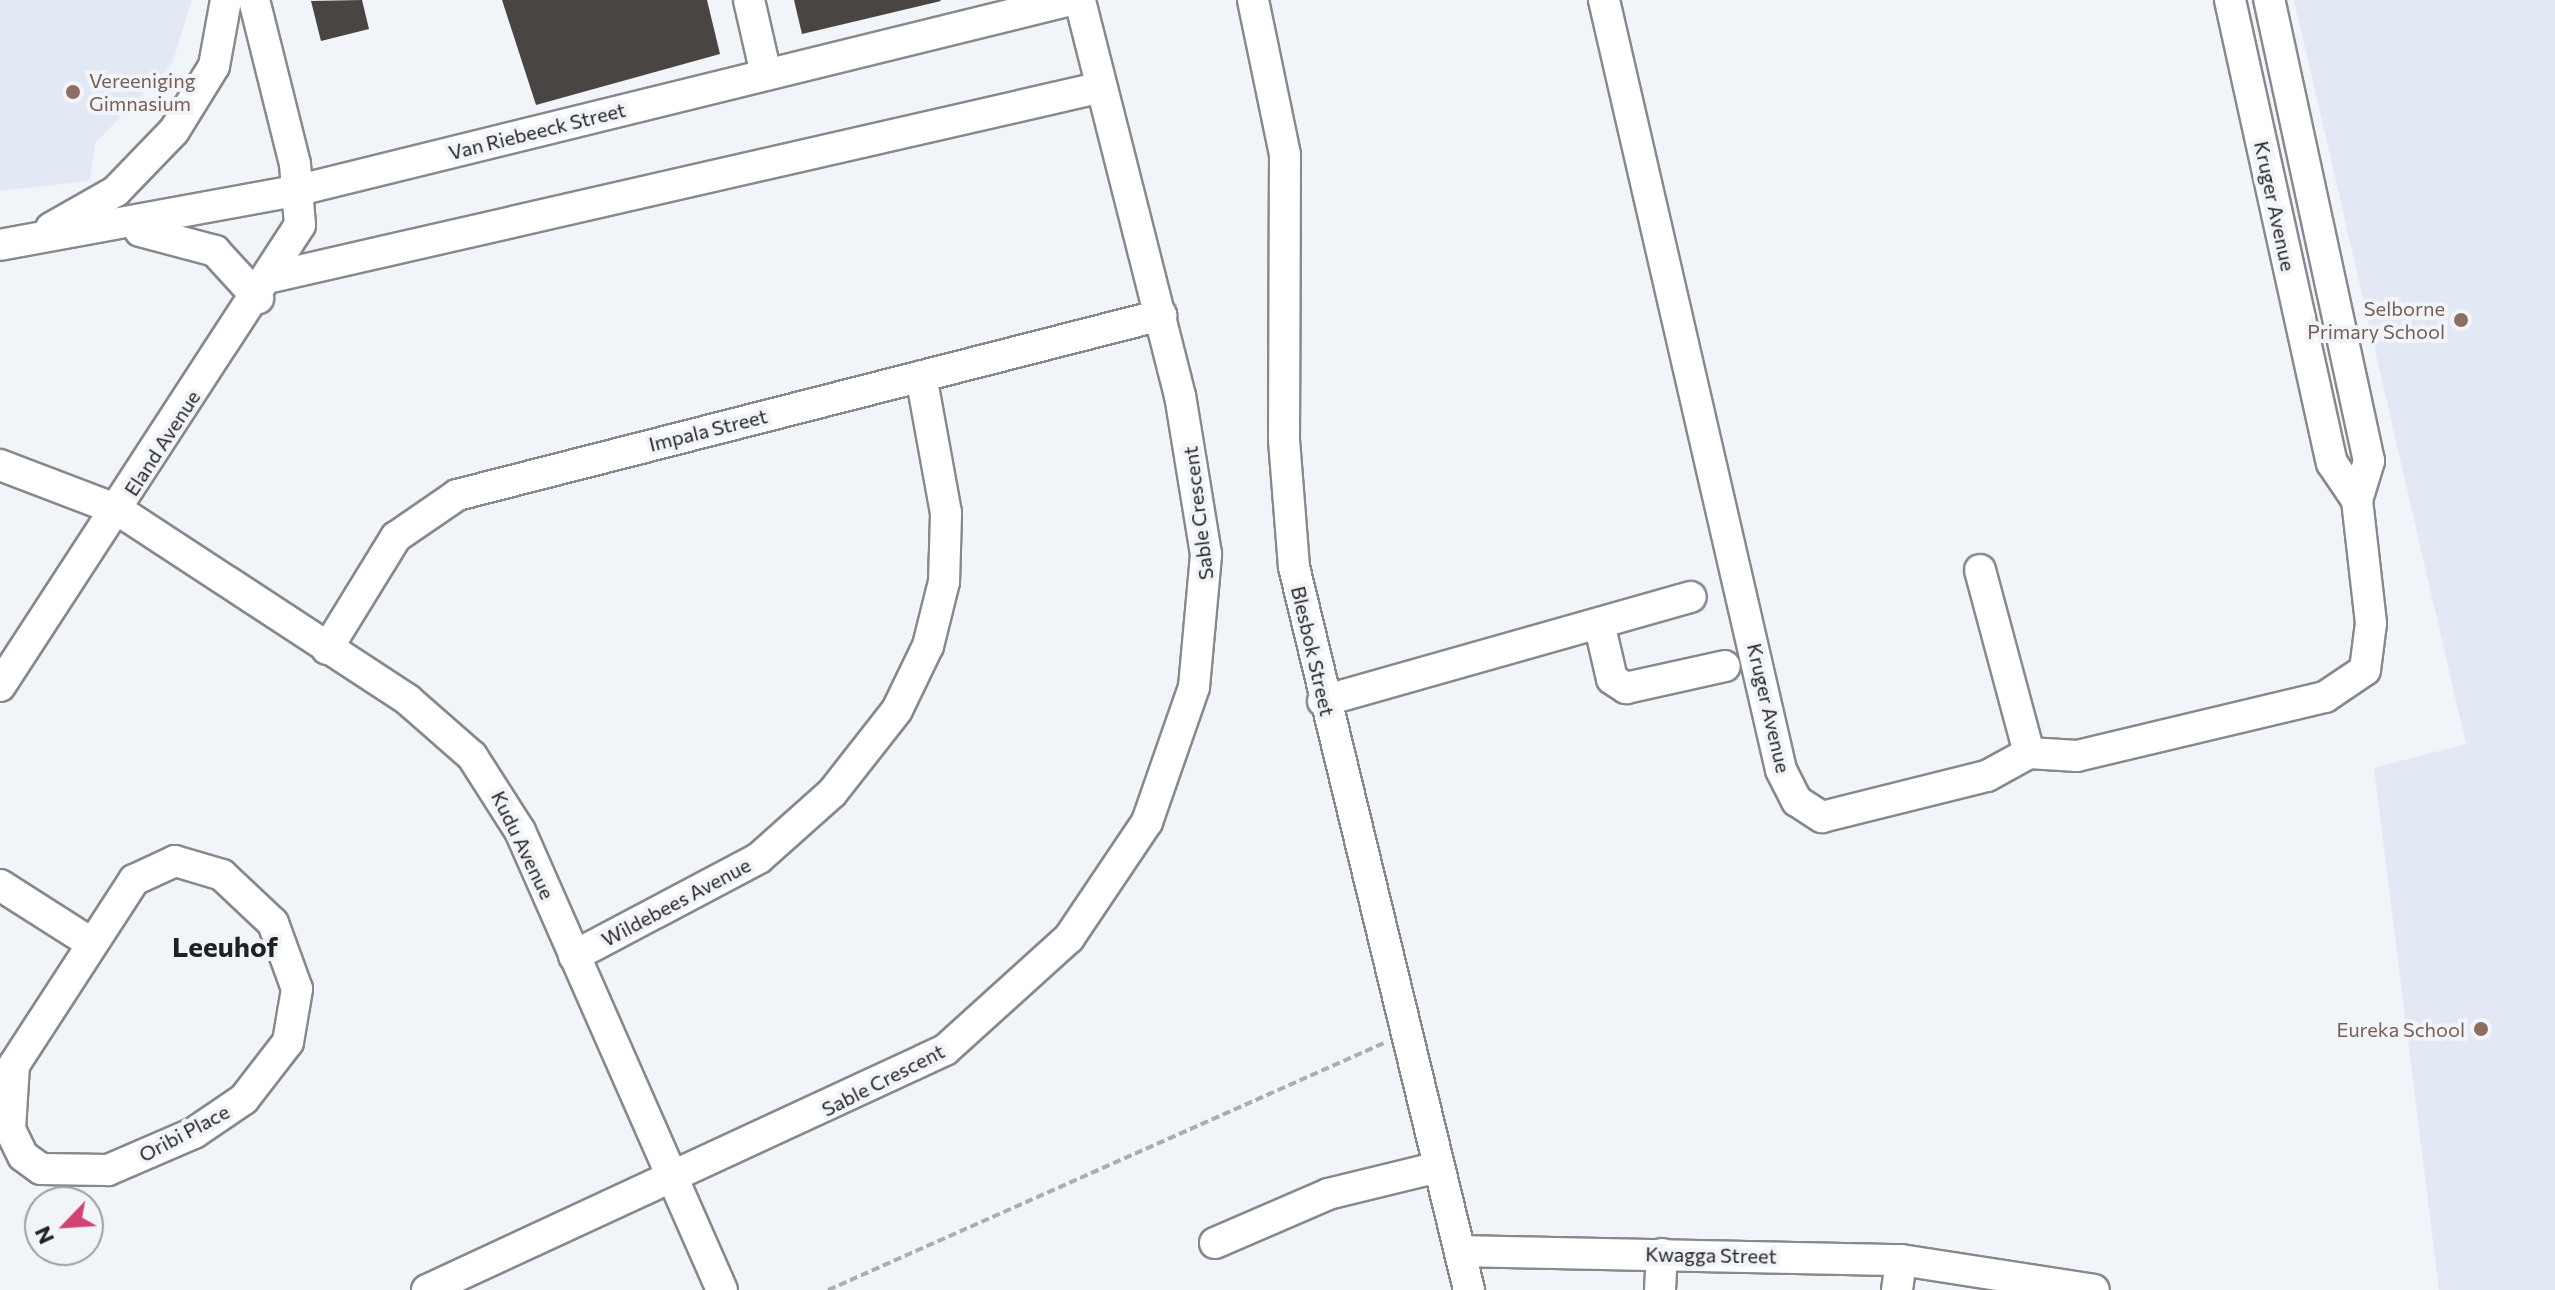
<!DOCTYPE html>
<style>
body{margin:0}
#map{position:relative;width:2555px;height:1290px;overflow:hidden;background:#f1f4f8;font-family:Commissioner,sans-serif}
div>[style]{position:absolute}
.built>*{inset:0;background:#e3e9f4}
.building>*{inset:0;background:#494543}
.path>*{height:4px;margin-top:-2px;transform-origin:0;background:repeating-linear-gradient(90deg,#abaeb1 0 8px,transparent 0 12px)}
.roads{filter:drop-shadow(2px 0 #87898d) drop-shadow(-2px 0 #87898d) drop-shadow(0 2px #87898d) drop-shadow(0 -2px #87898d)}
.minor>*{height:30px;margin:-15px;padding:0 15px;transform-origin:15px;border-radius:15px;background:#fff}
.dots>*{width:22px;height:22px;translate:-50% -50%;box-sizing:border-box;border:4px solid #f1f4f8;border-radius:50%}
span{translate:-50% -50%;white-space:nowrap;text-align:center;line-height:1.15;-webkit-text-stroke:8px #f1f4f8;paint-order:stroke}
.education-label{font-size:20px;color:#785e54}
.left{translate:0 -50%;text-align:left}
.right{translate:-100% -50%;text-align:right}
.street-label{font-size:20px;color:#1f2022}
.district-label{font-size:28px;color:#1f2022;font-weight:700}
.north{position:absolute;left:24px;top:1186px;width:80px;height:80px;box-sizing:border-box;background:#f1f4f8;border:2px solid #9d9fa2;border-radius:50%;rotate:245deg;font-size:22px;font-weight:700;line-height:32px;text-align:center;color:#1f2022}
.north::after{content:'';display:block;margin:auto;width:28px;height:36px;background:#d04372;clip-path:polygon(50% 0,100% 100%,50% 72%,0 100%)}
</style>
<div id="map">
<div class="built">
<div style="clip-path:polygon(0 0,192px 0,172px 64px,95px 143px,90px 181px,0 191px)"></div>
<div style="clip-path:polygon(2294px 0,2555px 0,2555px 1290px,2439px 1290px,2374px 768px,2466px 744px)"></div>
</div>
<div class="building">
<div style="clip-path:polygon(362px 0,369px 29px,321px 41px,311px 1px)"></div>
<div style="clip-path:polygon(502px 0,707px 0,720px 54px,536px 105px)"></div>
<div style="clip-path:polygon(794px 0,940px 0,941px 1px,802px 34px)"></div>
</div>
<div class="path">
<div style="left:828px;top:1290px;width:608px;rotate:-23.95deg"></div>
</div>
<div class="roads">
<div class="minor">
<div style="left:749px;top:0;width:76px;rotate:77.1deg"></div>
<div style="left:1253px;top:0;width:158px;rotate:78.3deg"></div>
<div style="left:1285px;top:155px;width:285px;rotate:90.2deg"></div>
<div style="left:1284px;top:440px;width:127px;rotate:85.5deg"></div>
<div style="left:1294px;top:567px;width:744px;rotate:76.39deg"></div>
<div style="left:1604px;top:0;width:790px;rotate:77.05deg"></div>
<div style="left:1781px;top:770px;width:35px;rotate:63deg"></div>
<div style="left:1797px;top:801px;width:30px;rotate:33deg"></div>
<div style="left:1822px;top:817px;width:170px;rotate:-14deg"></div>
<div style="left:1987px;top:776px;width:48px;rotate:-28.7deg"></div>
<div style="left:2029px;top:753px;width:48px;rotate:3.6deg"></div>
<div style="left:2077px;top:756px;width:255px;rotate:-13.4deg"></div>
<div style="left:2325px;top:697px;width:48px;rotate:-34deg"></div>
<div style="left:2365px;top:670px;width:47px;rotate:-82.7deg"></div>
<div style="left:2371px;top:623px;width:124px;rotate:-96.5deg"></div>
<div style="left:2357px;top:500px;width:41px;rotate:-72.9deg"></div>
<div style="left:2369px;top:461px;width:472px;rotate:-102.2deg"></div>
<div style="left:2230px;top:0;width:474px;rotate:77.6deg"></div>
<div style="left:2332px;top:463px;width:45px;rotate:56deg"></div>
<div style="left:51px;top:228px;width:75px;rotate:-29.6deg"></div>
<div style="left:116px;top:191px;width:83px;rotate:-46deg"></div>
<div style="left:174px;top:131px;width:76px;rotate:-58.4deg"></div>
<div style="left:214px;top:66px;width:67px;rotate:-79.7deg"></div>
<div style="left:140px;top:231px;width:78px;rotate:14.9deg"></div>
<div style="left:215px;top:251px;width:64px;rotate:47.5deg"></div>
<div style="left:0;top:245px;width:304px;rotate:-10.4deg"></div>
<div style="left:299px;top:190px;width:795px;rotate:-13.83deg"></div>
<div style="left:272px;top:277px;width:851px;rotate:-12.89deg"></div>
<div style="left:0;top:465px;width:126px;rotate:20.9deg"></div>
<div style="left:118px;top:510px;width:347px;rotate:33.2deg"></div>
<div style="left:408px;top:700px;width:85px;rotate:41.2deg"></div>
<div style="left:472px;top:756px;width:89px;rotate:57.4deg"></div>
<div style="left:520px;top:831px;width:501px;rotate:66.25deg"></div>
<div style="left:1980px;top:570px;width:189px;rotate:75deg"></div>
<div style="left:1600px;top:627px;width:53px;rotate:77deg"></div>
<div style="left:1612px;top:679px;width:17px;rotate:33deg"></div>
<div style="left:1626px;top:688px;width:101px;rotate:-12.5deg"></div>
<div style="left:327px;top:649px;width:132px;rotate:-58.4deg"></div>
<div style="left:396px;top:537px;width:74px;rotate:-34.5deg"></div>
<div style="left:457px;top:495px;width:727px;rotate:-14.34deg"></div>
<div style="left:0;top:686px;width:550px;rotate:-56.95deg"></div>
<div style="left:300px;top:225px;width:61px;rotate:-94.7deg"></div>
<div style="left:295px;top:164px;width:169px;rotate:-104deg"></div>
<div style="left:1323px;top:701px;width:382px;rotate:-15.8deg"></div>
<div style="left:175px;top:861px;width:49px;rotate:16.6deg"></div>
<div style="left:222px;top:875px;width:70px;rotate:43.3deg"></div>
<div style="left:273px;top:923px;width:70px;rotate:70deg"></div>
<div style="left:297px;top:989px;width:54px;rotate:99.6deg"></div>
<div style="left:288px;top:1042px;width:72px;rotate:127.7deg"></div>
<div style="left:244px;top:1099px;width:60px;rotate:145.8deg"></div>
<div style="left:194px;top:1133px;width:94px;rotate:156.7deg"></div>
<div style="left:108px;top:1170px;width:67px;rotate:-179.1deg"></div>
<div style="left:41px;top:1169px;width:22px;rotate:-144deg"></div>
<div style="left:23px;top:1156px;width:30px;rotate:-116deg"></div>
<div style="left:10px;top:1129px;width:64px;rotate:-86.4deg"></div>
<div style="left:14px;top:1065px;width:221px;rotate:-57deg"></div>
<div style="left:134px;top:880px;width:45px;rotate:-24.9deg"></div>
<div style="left:0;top:885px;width:104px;rotate:32.5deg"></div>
<div style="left:574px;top:956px;width:209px;rotate:-27.9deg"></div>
<div style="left:759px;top:858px;width:98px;rotate:-41.7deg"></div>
<div style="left:832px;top:793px;width:105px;rotate:-51.9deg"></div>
<div style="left:897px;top:710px;width:71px;rotate:-64.2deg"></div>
<div style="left:928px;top:646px;width:66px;rotate:-76deg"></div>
<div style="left:944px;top:582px;width:69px;rotate:-88.3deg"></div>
<div style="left:946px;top:513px;width:139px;rotate:-100.3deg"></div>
<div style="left:1215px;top:1243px;width:123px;rotate:-23.4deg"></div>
<div style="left:1328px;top:1194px;width:114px;rotate:-13.7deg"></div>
<div style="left:1460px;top:1251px;width:441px;rotate:1.2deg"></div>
<div style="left:1901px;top:1260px;width:195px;rotate:8.8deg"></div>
<div style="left:427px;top:1290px;width:571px;rotate:-24.86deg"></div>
<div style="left:945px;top:1050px;width:167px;rotate:-42.1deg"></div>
<div style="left:1069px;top:938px;width:140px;rotate:-56.1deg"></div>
<div style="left:1147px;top:822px;width:143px;rotate:-70.8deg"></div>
<div style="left:1194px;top:687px;width:134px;rotate:-84.8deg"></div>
<div style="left:1206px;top:554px;width:160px;rotate:-99.3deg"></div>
<div style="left:1180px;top:396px;width:408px;rotate:-104.2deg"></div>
<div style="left:1660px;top:1290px;width:36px;rotate:-87deg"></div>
<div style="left:1897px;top:1290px;width:30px;rotate:-82deg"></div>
</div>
</div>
<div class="dots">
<div style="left:73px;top:92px;background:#8d6e63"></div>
<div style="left:2461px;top:320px;background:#8d6e63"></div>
<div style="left:2481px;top:1029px;background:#8d6e63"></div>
</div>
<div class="education-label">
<span class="left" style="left:89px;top:92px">Vereeniging<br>Gimnasium</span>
<span class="right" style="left:2445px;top:320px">Selborne<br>Primary School</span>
<span class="right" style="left:2465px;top:1029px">Eureka School</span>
</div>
<div class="street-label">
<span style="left:537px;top:131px;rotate:-14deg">Van Riebeeck Street</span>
<span style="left:2275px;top:206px;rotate:78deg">Kruger Avenue</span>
<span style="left:708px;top:430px;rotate:-14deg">Impala Street</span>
<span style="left:162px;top:443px;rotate:-57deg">Eland Avenue</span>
<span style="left:1198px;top:513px;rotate:-97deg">Sable Crescent</span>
<span style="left:1313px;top:651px;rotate:77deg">Blesbok Street</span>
<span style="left:1769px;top:708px;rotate:77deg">Kruger Avenue</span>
<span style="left:523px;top:845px;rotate:64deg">Kudu Avenue</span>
<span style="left:676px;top:902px;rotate:-28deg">Wildebees Avenue</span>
<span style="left:883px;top:1080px;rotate:-27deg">Sable Crescent</span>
<span style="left:184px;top:1133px;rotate:-28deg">Oribi Place</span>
<span style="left:1711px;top:1255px;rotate:1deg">Kwagga Street</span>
</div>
<div class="district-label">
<span style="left:225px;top:946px">Leeuhof</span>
</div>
<div class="north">N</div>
</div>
